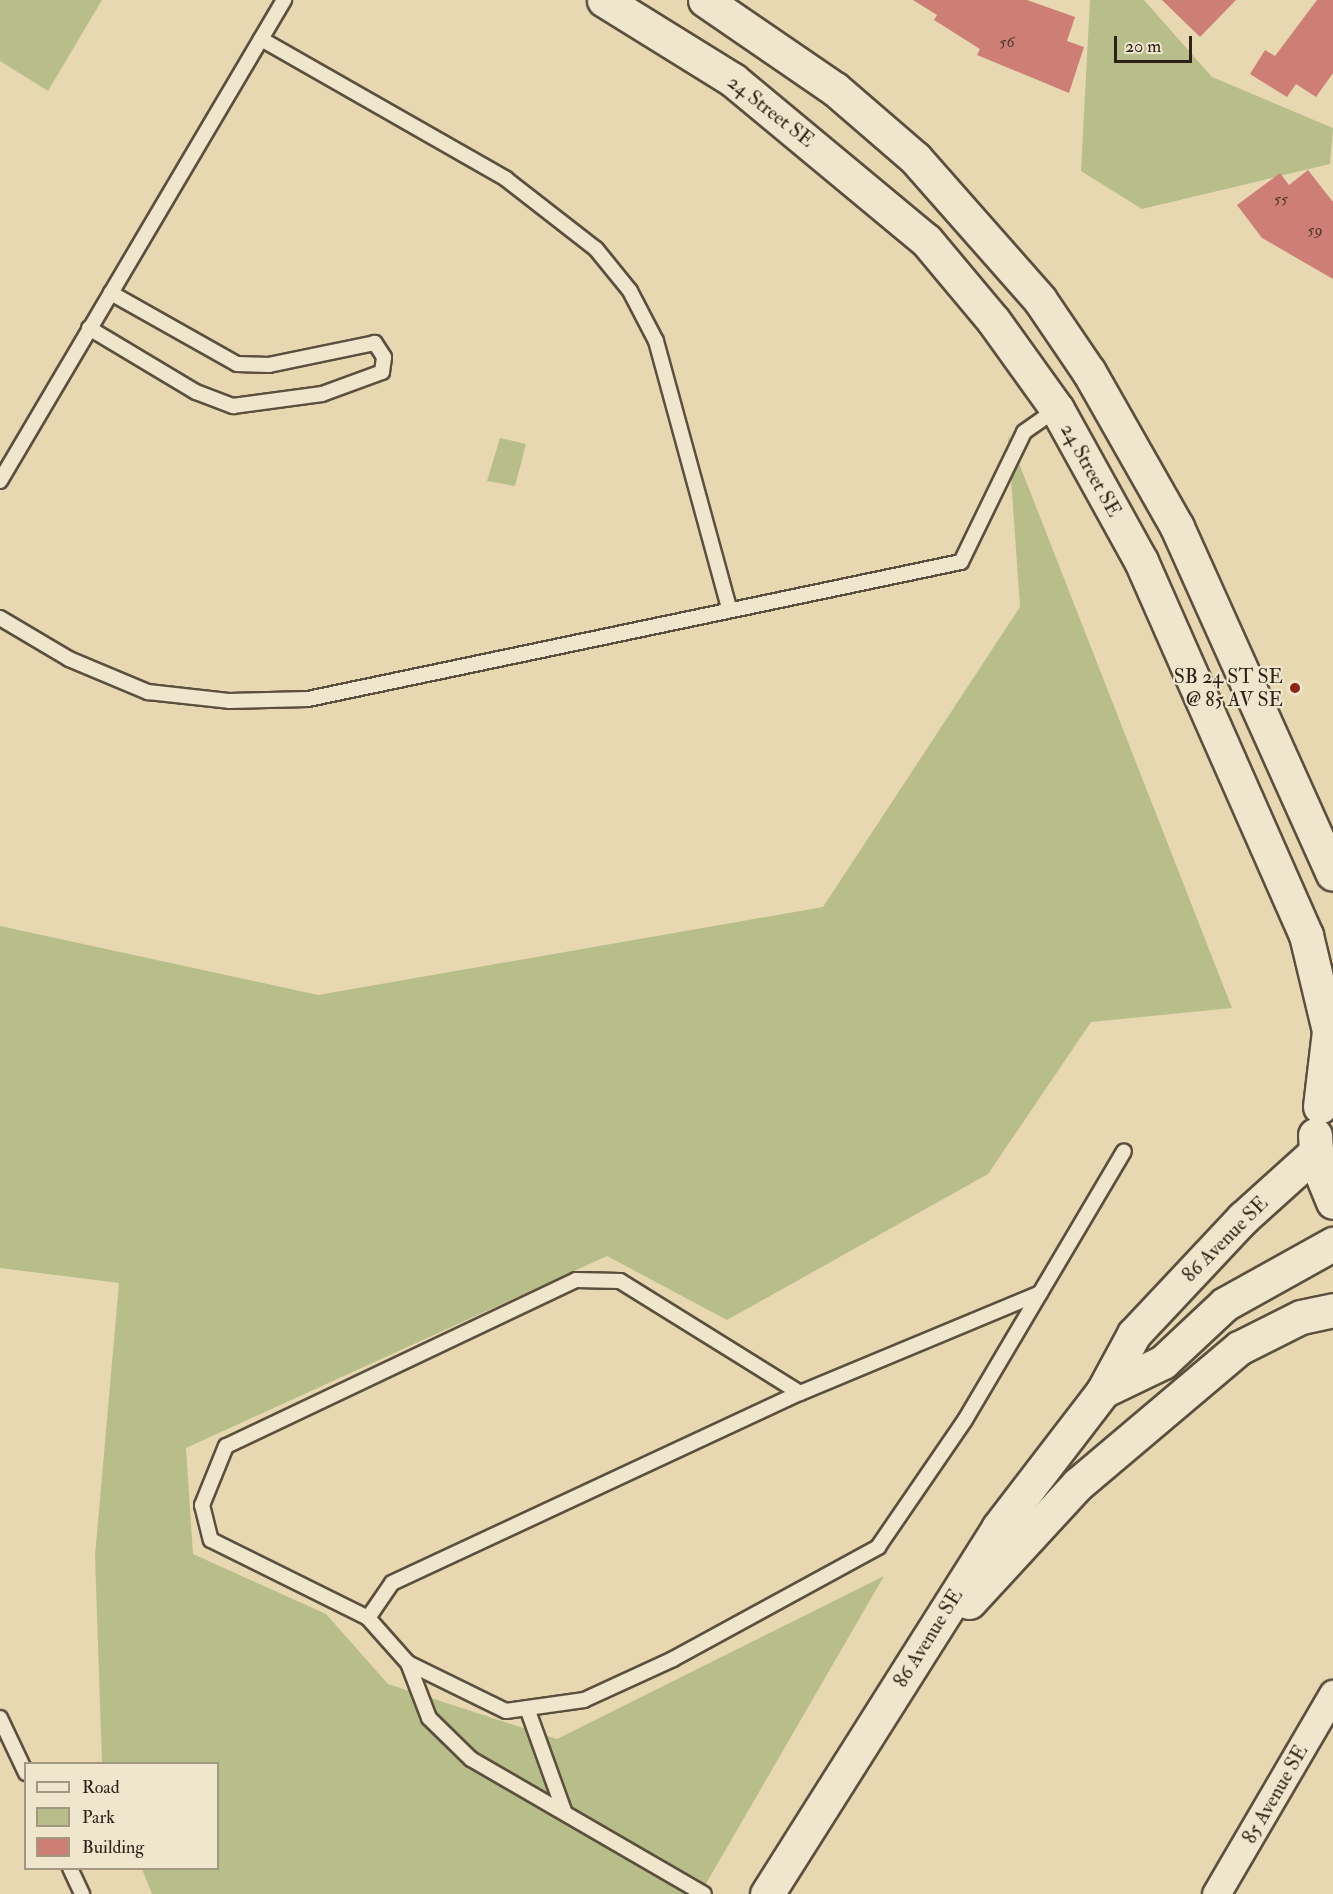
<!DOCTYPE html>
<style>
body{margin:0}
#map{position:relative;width:1333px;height:1894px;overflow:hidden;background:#e7d8b2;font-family:"IM FELL Double Pica",serif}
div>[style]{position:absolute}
.green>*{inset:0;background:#b8be8a}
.building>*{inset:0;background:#cd7f76}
.roads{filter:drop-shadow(2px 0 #5b503e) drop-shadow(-2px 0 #5b503e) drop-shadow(0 2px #5b503e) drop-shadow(0 -2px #5b503e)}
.lane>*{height:14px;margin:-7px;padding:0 7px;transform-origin:7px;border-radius:7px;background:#efe6cd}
.street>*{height:27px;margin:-13.5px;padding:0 13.5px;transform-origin:13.5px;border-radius:13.5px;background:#efe6cd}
.secondary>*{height:33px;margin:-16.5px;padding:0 16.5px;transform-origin:16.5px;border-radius:16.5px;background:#efe6cd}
.dots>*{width:16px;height:16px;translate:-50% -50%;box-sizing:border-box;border:3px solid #efe6cd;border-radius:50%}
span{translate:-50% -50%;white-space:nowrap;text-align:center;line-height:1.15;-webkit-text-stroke:4.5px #efe6cd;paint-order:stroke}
.number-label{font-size:16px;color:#54392f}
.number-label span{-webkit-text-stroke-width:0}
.street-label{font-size:20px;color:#2c2217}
.poi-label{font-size:20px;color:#2c2217}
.right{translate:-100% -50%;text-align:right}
.legend{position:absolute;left:24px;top:1762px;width:195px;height:108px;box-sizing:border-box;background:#efe6cd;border:2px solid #a19884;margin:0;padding:8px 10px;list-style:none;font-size:18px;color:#2c2217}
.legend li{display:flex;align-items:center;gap:12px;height:30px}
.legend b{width:30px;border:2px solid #a19884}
.scale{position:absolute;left:1114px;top:36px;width:78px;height:27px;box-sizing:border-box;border:3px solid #2c2217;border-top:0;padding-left:8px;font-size:18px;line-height:21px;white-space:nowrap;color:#2c2217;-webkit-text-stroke:4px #efe6cd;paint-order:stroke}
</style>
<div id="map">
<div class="green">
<div style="clip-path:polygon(0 0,102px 0,48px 91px,0 61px)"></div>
<div style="clip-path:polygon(1090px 0,1144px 0,1212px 77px,1333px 128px,1330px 164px,1142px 209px,1081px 171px)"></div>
<div style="clip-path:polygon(1008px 435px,1232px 1008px,1091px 1022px,988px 1174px,727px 1320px,607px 1256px,186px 1448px,193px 1554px,326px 1614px,388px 1684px,557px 1739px,884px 1576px,700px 1894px,152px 1894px,142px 1869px,218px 1868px,218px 1764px,102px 1763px,95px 1556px,119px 1283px,0 1268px,0 926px,318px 995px,823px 907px,1020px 607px)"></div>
<div style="clip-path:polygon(500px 438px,526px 444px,515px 486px,487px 481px)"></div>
</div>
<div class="building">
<div style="clip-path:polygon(913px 0,1027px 0,1075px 17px,1067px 41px,1084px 47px,1069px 93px,977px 55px,980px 49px,934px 20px,937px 15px)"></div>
<div style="clip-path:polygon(1162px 0,1236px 0,1200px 37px)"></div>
<div style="clip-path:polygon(1317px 0,1333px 0,1333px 73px,1316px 97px,1296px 84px,1287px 97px,1250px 74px,1265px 50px,1275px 56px)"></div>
<div style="clip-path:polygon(1308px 170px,1333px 202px,1333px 279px,1262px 238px,1237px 205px,1280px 173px,1289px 185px)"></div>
</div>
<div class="roads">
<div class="lane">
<div style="left:261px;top:39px;width:282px;rotate:29.7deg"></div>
<div style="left:506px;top:179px;width:114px;rotate:37.9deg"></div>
<div style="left:596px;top:249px;width:54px;rotate:51deg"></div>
<div style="left:630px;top:291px;width:56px;rotate:62.5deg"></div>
<div style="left:656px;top:341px;width:276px;rotate:74.7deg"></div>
<div style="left:89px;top:328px;width:125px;rotate:30.9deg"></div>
<div style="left:196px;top:392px;width:40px;rotate:21deg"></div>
<div style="left:233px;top:406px;width:90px;rotate:-7.7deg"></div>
<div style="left:322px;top:394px;width:64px;rotate:-20.1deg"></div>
<div style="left:382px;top:372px;width:15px;rotate:-82deg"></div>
<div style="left:384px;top:357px;width:17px;rotate:-123deg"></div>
<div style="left:375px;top:343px;width:108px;rotate:168.3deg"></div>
<div style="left:269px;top:365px;width:32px;rotate:-178deg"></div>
<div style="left:237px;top:364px;width:145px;rotate:-150.6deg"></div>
<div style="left:0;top:481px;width:559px;rotate:-59.44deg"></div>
<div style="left:0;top:618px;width:80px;rotate:30.7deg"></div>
<div style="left:69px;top:659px;width:86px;rotate:22.7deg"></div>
<div style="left:148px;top:692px;width:81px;rotate:6.3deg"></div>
<div style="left:229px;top:701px;width:79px;rotate:-1.5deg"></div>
<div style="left:308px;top:699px;width:667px;rotate:-11.85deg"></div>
<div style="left:961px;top:562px;width:144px;rotate:-64.1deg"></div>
<div style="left:1024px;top:432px;width:40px;rotate:-34.9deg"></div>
<div style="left:800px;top:1393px;width:212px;rotate:-148.1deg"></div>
<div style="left:620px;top:1281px;width:44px;rotate:-178.7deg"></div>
<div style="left:576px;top:1280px;width:387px;rotate:154.6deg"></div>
<div style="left:226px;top:1446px;width:64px;rotate:112.1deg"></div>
<div style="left:202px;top:1505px;width:36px;rotate:76deg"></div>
<div style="left:211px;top:1540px;width:175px;rotate:26.4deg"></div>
<div style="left:368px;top:1618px;width:60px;rotate:48.4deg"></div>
<div style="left:408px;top:1663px;width:109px;rotate:26.1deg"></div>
<div style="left:506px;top:1711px;width:79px;rotate:-8deg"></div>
<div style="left:584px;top:1700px;width:98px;rotate:-24.7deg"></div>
<div style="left:673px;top:1659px;width:234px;rotate:-28.6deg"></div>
<div style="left:878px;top:1547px;width:154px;rotate:-55.6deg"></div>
<div style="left:965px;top:1420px;width:312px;rotate:-59.4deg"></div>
<div style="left:368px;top:1618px;width:42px;rotate:-55.6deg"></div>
<div style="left:392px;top:1583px;width:450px;rotate:-25deg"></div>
<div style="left:800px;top:1393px;width:260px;rotate:-22.6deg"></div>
<div style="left:408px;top:1663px;width:59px;rotate:69.1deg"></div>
<div style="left:429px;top:1718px;width:59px;rotate:44.3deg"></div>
<div style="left:471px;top:1759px;width:269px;rotate:30.1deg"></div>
<div style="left:527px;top:1708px;width:109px;rotate:70.2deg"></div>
<div style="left:0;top:1718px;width:61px;rotate:64.7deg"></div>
<div style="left:70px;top:1868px;width:29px;rotate:65deg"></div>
</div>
<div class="street">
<div style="left:1216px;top:1894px;width:232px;rotate:-59.7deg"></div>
</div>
<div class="secondary">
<div style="left:604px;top:0;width:152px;rotate:31.8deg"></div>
<div style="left:733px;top:80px;width:251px;rotate:39.7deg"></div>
<div style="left:926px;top:240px;width:104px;rotate:50.1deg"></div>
<div style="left:993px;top:320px;width:110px;rotate:54.3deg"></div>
<div style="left:1057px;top:409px;width:174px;rotate:61.1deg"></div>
<div style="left:1141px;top:561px;width:409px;rotate:66.2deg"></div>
<div style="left:1306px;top:935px;width:99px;rotate:76.5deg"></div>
<div style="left:1329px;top:1031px;width:76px;rotate:96.8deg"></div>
<div style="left:705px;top:0;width:158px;rotate:34.4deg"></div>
<div style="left:835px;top:89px;width:106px;rotate:40.8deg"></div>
<div style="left:915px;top:158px;width:189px;rotate:48.6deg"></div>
<div style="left:1040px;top:300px;width:87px;rotate:55.8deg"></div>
<div style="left:1089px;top:372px;width:178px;rotate:60.4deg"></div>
<div style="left:1177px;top:527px;width:380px;rotate:65.8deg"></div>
<div style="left:1315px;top:1135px;width:28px;rotate:86deg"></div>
<div style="left:1317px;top:1163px;width:42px;rotate:67.7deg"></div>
<div style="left:1103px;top:1391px;width:67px;rotate:-25.8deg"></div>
<div style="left:1163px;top:1362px;width:85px;rotate:-43.1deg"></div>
<div style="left:1225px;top:1304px;width:124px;rotate:-29.1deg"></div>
<div style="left:969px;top:1602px;width:161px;rotate:-47.3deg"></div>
<div style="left:1078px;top:1484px;width:211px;rotate:-40.2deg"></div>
<div style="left:1239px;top:1348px;width:69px;rotate:-26.6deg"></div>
<div style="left:1301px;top:1317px;width:33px;rotate:-12deg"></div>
<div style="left:767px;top:1894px;width:433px;rotate:-57.7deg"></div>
<div style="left:998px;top:1528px;width:173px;rotate:-52.5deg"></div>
<div style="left:1103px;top:1391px;width:65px;rotate:-61.5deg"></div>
<div style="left:1134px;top:1334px;width:159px;rotate:-46.8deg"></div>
<div style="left:1243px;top:1218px;width:97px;rotate:-42.1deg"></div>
</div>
</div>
<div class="dots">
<div style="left:1295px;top:688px;background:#8f2418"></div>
</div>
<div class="number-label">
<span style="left:1007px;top:42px">56</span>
<span style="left:1281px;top:199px">55</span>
<span style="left:1315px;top:230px">59</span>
</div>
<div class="street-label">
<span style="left:771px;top:111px;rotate:38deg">24 Street SE</span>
<span style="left:1091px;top:470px;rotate:61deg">24 Street SE</span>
<span style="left:1225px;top:1239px;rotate:-45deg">86 Avenue SE</span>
<span style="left:928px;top:1638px;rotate:-58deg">86 Avenue SE</span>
<span style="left:1275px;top:1794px;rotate:-60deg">85 Avenue SE</span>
</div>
<div class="poi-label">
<span class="right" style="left:1283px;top:688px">SB 24 ST SE<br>@ 85 AV SE</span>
</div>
<ul class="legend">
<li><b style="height:8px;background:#efe6cd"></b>Road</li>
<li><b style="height:16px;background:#b8be8a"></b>Park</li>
<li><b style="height:16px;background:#cd7f76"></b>Building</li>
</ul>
<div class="scale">20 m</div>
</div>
